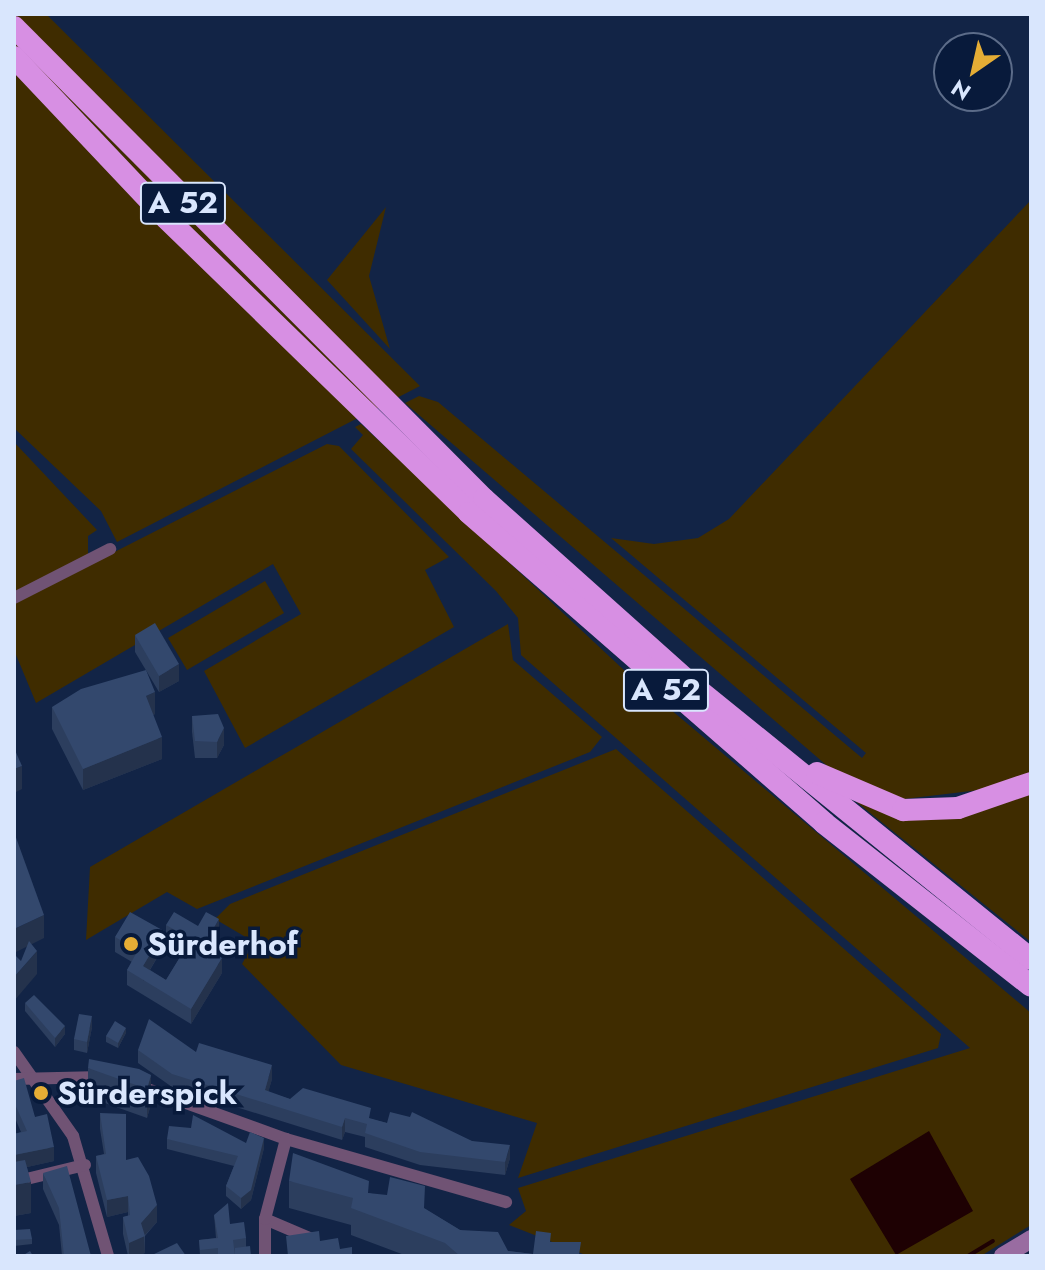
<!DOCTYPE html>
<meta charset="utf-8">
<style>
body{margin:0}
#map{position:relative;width:1045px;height:1270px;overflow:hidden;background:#122446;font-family:Jost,sans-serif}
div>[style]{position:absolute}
.green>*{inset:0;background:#3f2c00}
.water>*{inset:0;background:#1e0103}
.stream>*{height:4px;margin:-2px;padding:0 2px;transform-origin:2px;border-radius:2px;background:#1e0103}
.street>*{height:12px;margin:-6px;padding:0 6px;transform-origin:6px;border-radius:6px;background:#705374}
.secondary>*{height:18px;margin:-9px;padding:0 9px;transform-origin:9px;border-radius:9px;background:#996ca1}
.highway>*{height:22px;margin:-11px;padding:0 11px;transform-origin:11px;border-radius:11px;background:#d78fe3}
.wall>*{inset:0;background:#2c3e5e}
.shaded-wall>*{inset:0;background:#24324c}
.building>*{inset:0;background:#33486d}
.dots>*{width:22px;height:22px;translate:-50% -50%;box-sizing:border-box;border:4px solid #081a3b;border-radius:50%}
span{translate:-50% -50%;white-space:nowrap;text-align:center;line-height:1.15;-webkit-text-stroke:7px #081a3b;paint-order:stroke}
.shield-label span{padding:2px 6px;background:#081a3b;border:2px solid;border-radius:6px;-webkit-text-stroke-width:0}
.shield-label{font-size:30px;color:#d9e6fd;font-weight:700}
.poi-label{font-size:32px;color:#d9e6fd;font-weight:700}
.left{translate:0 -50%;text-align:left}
.frame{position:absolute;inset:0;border:16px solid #d9e6fd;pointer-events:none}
.north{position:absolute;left:933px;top:32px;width:80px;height:80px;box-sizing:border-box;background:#081a3b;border:2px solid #5c6c89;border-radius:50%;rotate:214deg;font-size:22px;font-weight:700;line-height:32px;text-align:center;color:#d9e6fd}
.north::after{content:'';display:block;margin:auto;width:28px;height:36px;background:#e5ad35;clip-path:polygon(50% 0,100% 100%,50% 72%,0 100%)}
</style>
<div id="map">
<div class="green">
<div style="clip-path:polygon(14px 14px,46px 14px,420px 386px,117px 542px,101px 511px,14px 428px)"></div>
<div style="clip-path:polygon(1031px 200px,1031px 772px,988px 789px,904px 799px,839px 776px,405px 403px,419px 396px,438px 402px,862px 758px,866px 753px,611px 538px,654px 544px,698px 538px,729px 519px)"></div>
<div style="clip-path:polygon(386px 207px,369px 276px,390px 349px,327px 280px)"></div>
<div style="clip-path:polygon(361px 424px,626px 672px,1031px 1013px,1031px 1225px,981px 1256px,588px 1256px,509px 1225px,526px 1211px,518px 1188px,970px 1048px,521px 655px,518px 618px,496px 591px,351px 449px,363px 435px,355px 427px)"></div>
<div style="clip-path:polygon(14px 442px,97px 530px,88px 536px,88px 557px,14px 594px)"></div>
<div style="clip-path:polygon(327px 444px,339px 446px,449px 557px,425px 570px,454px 627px,245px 748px,204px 671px,301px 614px,273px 564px,36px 703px,14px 650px,14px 603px)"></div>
<div style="clip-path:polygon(265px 581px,284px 613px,187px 670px,168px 638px)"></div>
<div style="clip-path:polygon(508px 624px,513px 660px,602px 737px,590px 752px,197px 909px,167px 892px,86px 940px,90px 867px)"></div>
<div style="clip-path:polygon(616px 749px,941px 1034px,938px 1048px,518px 1178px,537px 1123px,341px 1065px,242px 964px,254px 942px,215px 919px,230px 904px)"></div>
<div style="clip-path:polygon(1031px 789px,1031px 942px,854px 800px,872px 807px)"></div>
</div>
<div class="water">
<div style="clip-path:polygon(929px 1131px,973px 1211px,896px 1255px,850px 1179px)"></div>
</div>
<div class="stream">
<div style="left:968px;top:1256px;width:29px;rotate:-31deg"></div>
</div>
<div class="street">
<div style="left:14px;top:598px;width:108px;rotate:-27deg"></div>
<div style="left:14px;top:1052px;width:103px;rotate:54.9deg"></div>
<div style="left:73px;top:1136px;width:125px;rotate:73.7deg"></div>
<div style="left:14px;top:1079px;width:88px;rotate:-1.3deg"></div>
<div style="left:136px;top:1085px;width:159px;rotate:19.8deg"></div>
<div style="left:286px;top:1139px;width:229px;rotate:16deg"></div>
<div style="left:14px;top:1182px;width:73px;rotate:-13.5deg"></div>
<div style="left:265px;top:1219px;width:51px;rotate:23.1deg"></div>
<div style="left:265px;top:1256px;width:37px;rotate:-90deg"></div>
<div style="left:265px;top:1219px;width:83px;rotate:-75.3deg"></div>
</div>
<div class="secondary">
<div style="left:1003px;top:1256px;width:33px;rotate:-31deg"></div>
</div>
<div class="highway">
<div style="left:14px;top:27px;width:666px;rotate:45.12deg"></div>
<div style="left:484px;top:499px;width:278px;rotate:41.8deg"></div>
<div style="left:691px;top:684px;width:437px;rotate:39deg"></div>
<div style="left:14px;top:57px;width:221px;rotate:46.6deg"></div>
<div style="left:166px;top:218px;width:423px;rotate:44.2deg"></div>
<div style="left:469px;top:513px;width:471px;rotate:41.1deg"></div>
<div style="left:824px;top:823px;width:263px;rotate:38.2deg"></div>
<div style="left:817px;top:773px;width:94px;rotate:23.3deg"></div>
<div style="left:903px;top:810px;width:55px;rotate:-2.1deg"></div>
<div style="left:958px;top:808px;width:77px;rotate:-18.9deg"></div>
</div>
<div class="wall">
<div style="clip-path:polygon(135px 635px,179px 681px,159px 692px,135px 652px)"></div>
<div style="clip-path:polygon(52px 707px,155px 714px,153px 715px,162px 759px,83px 790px,52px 729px)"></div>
<div style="clip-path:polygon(192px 716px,224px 745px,217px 758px,195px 758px,192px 732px)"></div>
<div style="clip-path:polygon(166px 925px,198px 926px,219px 934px,209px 951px,222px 973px,191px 1024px,127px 985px,127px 970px,132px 962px,115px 952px,115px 937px,164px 946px,150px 970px,166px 980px,184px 951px,166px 940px)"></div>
<div style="clip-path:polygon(25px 1003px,65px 1034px,55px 1047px,25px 1011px)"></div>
<div style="clip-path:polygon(92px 1027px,87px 1053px,74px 1050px,74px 1039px)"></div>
<div style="clip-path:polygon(126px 1033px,118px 1048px,106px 1042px,106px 1036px)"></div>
<div style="clip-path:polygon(138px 1050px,196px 1052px,272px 1079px,268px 1092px,290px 1099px,387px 1123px,472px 1141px,510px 1158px,505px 1175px,420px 1165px,365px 1147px,365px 1137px,345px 1132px,342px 1140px,172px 1087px,138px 1063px)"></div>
<div style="clip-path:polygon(88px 1068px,151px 1075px,151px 1104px,147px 1118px,88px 1097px)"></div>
<div style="clip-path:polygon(14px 1081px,35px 1117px,54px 1161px,27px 1167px,31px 1213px,14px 1216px,14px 1134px,21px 1132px,14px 1116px)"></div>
<div style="clip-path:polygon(100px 1113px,157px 1222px,145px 1236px,145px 1253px,137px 1256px,128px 1256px,123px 1234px,123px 1217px,128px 1216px,128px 1212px,107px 1217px,96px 1173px,96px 1156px,104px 1154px,100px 1129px)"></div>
<div style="clip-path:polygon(167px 1139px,246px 1143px,264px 1148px,251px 1200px,241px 1209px,226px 1196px,226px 1186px,234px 1166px,167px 1149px)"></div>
<div style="clip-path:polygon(43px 1173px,91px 1256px,62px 1256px,59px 1225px,43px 1189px)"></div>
<div style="clip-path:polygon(289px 1181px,369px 1193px,425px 1209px,460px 1230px,508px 1251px,533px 1254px,551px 1242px,581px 1256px,407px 1256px,351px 1235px,351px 1225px,289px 1208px)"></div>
<div style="clip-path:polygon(214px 1215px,230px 1224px,246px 1238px,246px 1246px,251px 1256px,200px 1256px,199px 1240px,216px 1238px)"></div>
<div style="clip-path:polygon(14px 1230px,32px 1239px,32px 1244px,14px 1246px)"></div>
</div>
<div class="shaded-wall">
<div style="clip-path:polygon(179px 664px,179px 681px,159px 692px,159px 676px)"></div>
<div style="clip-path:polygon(155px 692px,155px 714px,146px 718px,146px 696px)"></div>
<div style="clip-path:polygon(224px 728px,224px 745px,217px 758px,217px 742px)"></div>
<div style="clip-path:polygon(162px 737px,162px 759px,83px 790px,83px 769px)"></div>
<div style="clip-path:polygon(22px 766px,22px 789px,14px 793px,14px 769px)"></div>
<div style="clip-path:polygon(44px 915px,44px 938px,14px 953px,14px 929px)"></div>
<div style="clip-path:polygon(219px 919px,219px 934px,203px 962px,203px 947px)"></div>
<div style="clip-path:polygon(164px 931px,164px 946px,143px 981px,143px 966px)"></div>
<div style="clip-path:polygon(37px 951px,37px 974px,14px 1001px,14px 977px)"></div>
<div style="clip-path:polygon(222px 958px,222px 973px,191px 1024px,191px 1009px)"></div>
<div style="clip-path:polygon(92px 1016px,92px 1027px,87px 1053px,87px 1042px)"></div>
<div style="clip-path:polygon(65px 1026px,65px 1034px,55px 1047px,55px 1038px)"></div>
<div style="clip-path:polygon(126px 1028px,126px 1033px,118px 1048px,118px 1043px)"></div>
<div style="clip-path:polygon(272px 1065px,272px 1079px,265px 1104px,265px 1090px)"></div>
<div style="clip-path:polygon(151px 1075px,151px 1104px,147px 1118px,147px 1089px)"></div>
<div style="clip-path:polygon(345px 1118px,345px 1132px,342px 1140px,342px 1127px)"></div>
<div style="clip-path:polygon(264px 1138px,264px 1148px,251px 1200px,241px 1209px,241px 1198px)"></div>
<div style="clip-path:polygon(510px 1145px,510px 1158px,505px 1175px,505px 1162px)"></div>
<div style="clip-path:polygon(54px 1147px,54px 1161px,14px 1170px,14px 1155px)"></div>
<div style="clip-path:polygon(31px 1182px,31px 1213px,14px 1216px,14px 1185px)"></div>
<div style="clip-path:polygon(128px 1196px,128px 1212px,107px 1217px,107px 1200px)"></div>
<div style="clip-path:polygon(157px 1205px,157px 1222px,144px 1236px,145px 1253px,137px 1256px,129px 1256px,129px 1243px,141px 1223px)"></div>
</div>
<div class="building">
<div style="clip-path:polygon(155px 623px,179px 664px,159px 676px,135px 635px)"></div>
<div style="clip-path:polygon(146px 670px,155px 692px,146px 696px,162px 737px,83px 769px,52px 707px,81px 689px)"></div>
<div style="clip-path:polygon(218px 714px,224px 728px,217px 742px,195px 741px,192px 716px)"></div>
<div style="clip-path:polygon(14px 748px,22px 766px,14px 769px)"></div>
<div style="clip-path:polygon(14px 832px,44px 915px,14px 929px)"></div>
<div style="clip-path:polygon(130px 912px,164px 931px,143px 966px,166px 980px,191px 939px,166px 925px,174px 912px,198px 926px,206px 912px,219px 919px,203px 947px,222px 958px,191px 1009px,127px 970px,138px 950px,115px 937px)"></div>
<div style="clip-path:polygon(29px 941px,37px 951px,14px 977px,14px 954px,21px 961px)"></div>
<div style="clip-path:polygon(34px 995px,65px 1026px,55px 1038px,25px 1003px)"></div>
<div style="clip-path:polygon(79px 1014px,92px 1016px,87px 1042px,74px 1039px)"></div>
<div style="clip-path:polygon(149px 1019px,196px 1052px,199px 1043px,272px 1065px,265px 1090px,290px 1099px,303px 1088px,371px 1108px,369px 1118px,387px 1123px,390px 1112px,410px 1117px,412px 1112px,472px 1141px,510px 1145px,505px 1162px,420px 1152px,365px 1133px,367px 1124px,345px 1118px,342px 1127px,172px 1074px,138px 1050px)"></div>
<div style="clip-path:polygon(115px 1021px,126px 1028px,118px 1043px,106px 1036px)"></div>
<div style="clip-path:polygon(89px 1059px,139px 1069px,151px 1075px,147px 1089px,88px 1068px)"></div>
<div style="clip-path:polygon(24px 1078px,35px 1117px,47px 1114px,54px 1147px,14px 1155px,14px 1134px,27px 1131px,14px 1102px,14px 1081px)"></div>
<div style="clip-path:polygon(100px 1113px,126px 1114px,126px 1160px,138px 1157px,149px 1176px,157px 1205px,141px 1223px,145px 1236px,129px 1243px,123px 1217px,130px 1215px,128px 1196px,107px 1200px,96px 1156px,106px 1154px)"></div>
<div style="clip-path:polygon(193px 1115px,246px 1143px,250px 1132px,264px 1138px,251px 1190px,241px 1198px,226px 1186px,238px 1156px,167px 1139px,169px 1126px,191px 1128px)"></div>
<div style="clip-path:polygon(293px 1153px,369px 1181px,368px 1193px,387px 1195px,390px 1177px,425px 1186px,424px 1208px,460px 1230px,498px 1232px,508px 1251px,533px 1254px,536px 1231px,551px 1233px,550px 1242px,581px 1242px,579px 1255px,460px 1256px,445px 1243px,351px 1208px,353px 1198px,289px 1181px)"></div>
<div style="clip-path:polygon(25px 1160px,31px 1182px,14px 1185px,14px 1162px)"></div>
<div style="clip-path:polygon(67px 1166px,91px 1256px,64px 1256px,59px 1208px,43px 1173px)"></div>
<div style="clip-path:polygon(228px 1203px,230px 1224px,244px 1222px,246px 1238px,233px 1240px,235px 1256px,218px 1256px,218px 1248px,200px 1250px,199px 1240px,218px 1238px,214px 1215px)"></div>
<div style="clip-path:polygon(30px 1229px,32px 1239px,14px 1240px,14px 1230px)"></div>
<div style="clip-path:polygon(319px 1231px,320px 1241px,338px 1238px,340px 1249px,352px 1247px,352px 1256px,288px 1256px,286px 1236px)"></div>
<div style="clip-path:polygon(177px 1243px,186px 1256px,150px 1256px)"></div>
<div style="clip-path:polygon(250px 1246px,251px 1256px,235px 1256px,235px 1248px)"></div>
<div style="clip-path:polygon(30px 1251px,33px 1256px,22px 1256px)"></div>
</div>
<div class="dots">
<div style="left:131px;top:944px;background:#e5ad35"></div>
<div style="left:41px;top:1093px;background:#e5ad35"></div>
</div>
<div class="shield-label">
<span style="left:183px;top:203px">A 52</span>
<span style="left:666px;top:690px">A 52</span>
</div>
<div class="poi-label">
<span class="left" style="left:147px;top:944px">Sürderhof</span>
<span class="left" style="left:57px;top:1093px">Sürderspick</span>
</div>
<div class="frame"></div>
<div class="north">N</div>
</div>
